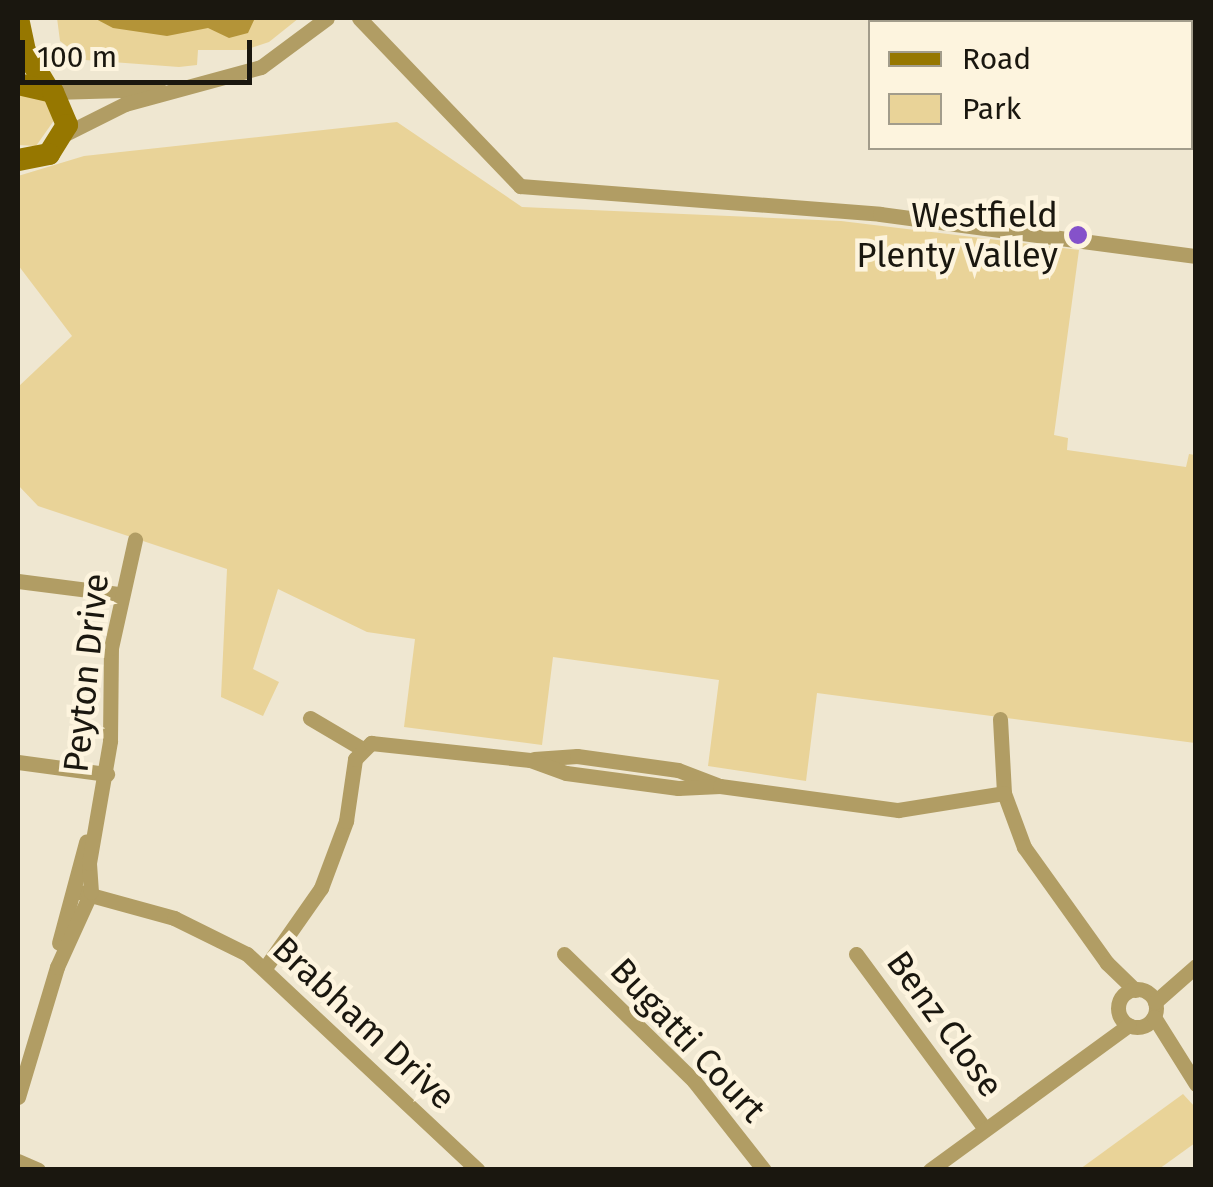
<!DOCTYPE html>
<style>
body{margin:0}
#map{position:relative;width:1213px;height:1187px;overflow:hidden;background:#efe7d1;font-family:"Fira Sans",sans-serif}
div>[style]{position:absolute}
.green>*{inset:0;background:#e9d398}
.water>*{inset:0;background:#b49438}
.minor>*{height:15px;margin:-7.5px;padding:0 7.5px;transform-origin:7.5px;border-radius:7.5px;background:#b19d64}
.minor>.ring{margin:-7.5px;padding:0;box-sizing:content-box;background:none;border:15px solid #b19d64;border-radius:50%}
.secondary>*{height:22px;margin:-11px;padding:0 11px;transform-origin:11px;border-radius:11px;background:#967700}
.dots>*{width:28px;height:28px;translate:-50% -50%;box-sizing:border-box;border:5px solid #fdf4de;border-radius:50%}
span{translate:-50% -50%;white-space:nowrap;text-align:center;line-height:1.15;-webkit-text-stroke:9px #fdf4de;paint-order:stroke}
.poi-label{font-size:35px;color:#1a170f}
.right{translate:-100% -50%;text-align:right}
.street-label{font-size:35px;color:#1a170f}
.frame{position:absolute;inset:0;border:20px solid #1a170f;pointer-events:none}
.legend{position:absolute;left:868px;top:20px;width:325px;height:130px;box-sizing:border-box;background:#fdf4de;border:2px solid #a29c8b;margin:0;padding:12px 18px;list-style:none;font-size:30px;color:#1a170f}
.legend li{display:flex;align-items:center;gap:20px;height:50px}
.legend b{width:50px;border:2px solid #a29c8b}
.scale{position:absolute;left:20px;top:40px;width:232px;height:45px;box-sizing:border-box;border:5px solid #1a170f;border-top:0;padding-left:12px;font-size:30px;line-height:35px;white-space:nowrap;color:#1a170f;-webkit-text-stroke:8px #fdf4de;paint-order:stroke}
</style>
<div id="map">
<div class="green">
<div style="clip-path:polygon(57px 18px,299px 18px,269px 42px,245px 50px,198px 50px,197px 65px,179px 67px,85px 60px,60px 41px)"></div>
<div style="clip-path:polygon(18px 93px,44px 97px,55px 119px,36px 146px,18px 145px)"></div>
<div style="clip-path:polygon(397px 122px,522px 207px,841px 221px,1079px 250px,1054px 435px,1068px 438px,1067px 450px,1186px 467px,1189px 454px,1195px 455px,1195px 743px,817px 693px,806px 781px,708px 766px,719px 680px,553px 657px,542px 745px,404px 727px,415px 639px,367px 632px,278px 589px,253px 669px,279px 682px,263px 716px,221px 697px,227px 569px,38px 506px,18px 485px,18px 387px,72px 336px,18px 265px,18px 176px,84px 156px)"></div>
<div style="clip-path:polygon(1183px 1094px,1195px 1107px,1195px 1143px,1159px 1169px,1080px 1169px)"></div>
</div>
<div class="water">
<div style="clip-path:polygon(94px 18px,255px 18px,248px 33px,229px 38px,208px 28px,167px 36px,113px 28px)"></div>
</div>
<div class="minor">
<div style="left:359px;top:18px;width:233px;rotate:46.2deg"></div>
<div style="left:520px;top:186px;width:361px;rotate:4.4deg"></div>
<div style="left:880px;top:214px;width:319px;rotate:7.6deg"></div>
<div style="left:53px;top:92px;width:106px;rotate:-1.6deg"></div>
<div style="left:65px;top:134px;width:67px;rotate:-26.6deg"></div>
<div style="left:125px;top:104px;width:141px;rotate:-15.2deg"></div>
<div style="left:261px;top:67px;width:82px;rotate:-36.6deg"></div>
<div style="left:18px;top:581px;width:103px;rotate:7.3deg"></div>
<div style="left:310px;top:718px;width:59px;rotate:30.5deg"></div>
<div style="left:1000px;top:719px;width:74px;rotate:86.9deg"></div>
<div style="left:1004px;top:793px;width:58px;rotate:69.7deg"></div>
<div style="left:1024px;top:847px;width:143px;rotate:54.4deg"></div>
<div style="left:1107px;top:963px;width:39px;rotate:44deg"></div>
<div style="left:534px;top:759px;width:43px;rotate:-4deg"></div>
<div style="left:577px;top:756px;width:102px;rotate:7.9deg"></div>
<div style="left:678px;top:770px;width:42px;rotate:21deg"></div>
<div style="left:18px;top:762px;width:90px;rotate:7.7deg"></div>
<div style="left:76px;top:891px;width:102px;rotate:15.4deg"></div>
<div style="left:174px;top:918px;width:81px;rotate:26.3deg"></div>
<div style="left:247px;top:954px;width:316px;rotate:43.1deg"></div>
<div style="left:59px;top:943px;width:105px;rotate:-75deg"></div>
<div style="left:564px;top:954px;width:182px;rotate:44.3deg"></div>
<div style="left:694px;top:1081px;width:113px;rotate:51.8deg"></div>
<div style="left:856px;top:954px;width:217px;rotate:53.6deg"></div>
<div style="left:265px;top:968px;width:98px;rotate:-55deg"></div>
<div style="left:321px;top:888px;width:72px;rotate:-69.5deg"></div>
<div style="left:346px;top:821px;width:63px;rotate:-81.7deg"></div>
<div style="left:355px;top:759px;width:23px;rotate:-45deg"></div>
<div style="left:371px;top:743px;width:160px;rotate:6.1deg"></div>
<div style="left:530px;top:760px;width:38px;rotate:20deg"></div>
<div style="left:566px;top:773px;width:113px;rotate:7.6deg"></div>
<div style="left:678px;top:788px;width:42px;rotate:-2.7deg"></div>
<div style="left:720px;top:786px;width:180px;rotate:7.7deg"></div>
<div style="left:898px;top:810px;width:107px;rotate:-9.1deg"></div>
<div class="ring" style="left:1118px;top:989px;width:23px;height:23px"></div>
<div style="left:1155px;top:1002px;width:55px;rotate:-41.3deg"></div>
<div style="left:1154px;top:1017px;width:79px;rotate:57.9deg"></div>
<div style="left:18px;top:1097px;width:136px;rotate:-73.3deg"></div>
<div style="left:57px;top:967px;width:82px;rotate:-65.6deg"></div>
<div style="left:91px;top:892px;width:29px;rotate:-94deg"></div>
<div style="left:89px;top:863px;width:124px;rotate:-80.2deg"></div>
<div style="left:110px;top:741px;width:93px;rotate:-89.4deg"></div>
<div style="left:111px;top:648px;width:111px;rotate:-77.5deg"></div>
<div style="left:18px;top:1161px;width:22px;rotate:24deg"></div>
<div style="left:930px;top:1170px;width:246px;rotate:-36.1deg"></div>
</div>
<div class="secondary">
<div style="left:18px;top:18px;width:34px;rotate:78deg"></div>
<div style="left:25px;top:51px;width:44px;rotate:58.8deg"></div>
<div style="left:18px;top:84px;width:36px;rotate:13deg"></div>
<div style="left:53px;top:92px;width:36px;rotate:67deg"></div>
<div style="left:67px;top:125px;width:34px;rotate:122deg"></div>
<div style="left:49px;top:154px;width:32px;rotate:169deg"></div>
</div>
<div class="dots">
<div style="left:1078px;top:235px;background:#8552ca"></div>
</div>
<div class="poi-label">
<span class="right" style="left:1058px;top:235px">Westfield<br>Plenty Valley</span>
</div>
<div class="street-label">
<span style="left:86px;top:673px;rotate:-84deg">Peyton Drive</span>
<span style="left:364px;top:1023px;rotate:43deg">Brabham Drive</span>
<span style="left:945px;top:1024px;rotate:54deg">Benz Close</span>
<span style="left:688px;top:1040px;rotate:47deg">Bugatti Court</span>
</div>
<div class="frame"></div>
<ul class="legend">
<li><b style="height:12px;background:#967700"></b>Road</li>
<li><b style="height:28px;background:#e9d398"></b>Park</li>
</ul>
<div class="scale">100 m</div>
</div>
